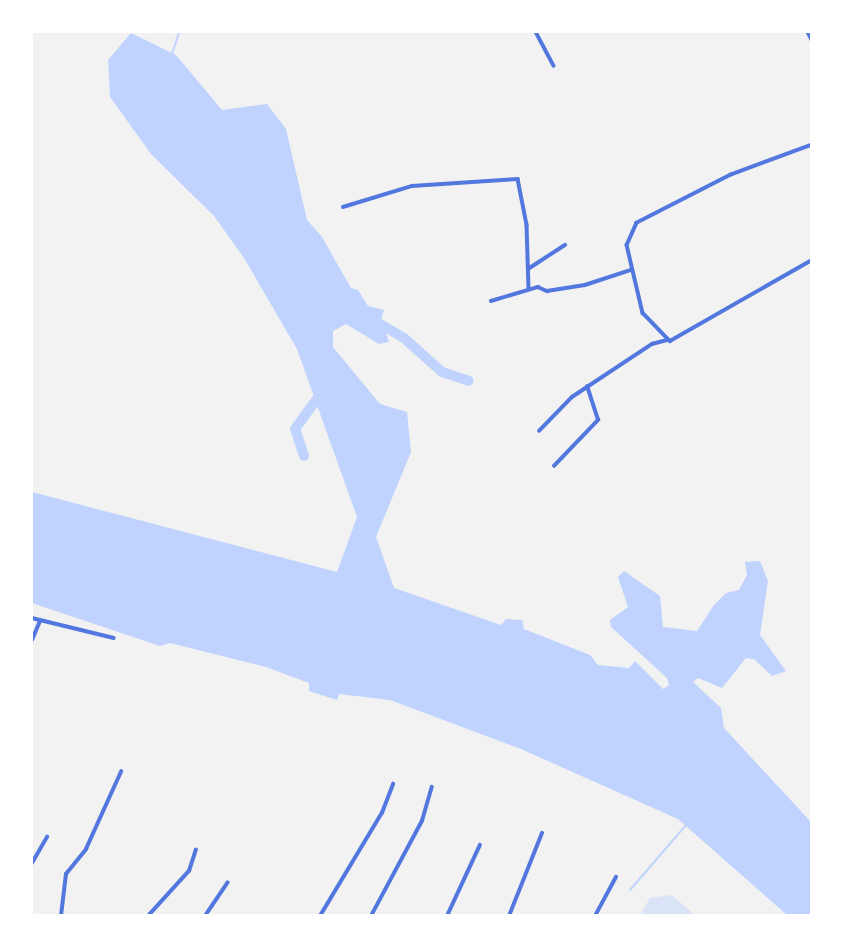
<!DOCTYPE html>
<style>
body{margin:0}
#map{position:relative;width:843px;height:947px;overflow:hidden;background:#f2f2f2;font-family:"IBM Plex Sans",sans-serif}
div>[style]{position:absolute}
.green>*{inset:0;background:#dbe4f7}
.water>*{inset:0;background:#bfd3fe}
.stream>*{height:2px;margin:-1px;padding:0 1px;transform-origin:1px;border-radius:1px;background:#bfd3fe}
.river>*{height:10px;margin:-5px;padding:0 5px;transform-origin:5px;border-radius:5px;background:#bfd3fe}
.minor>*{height:3.5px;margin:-1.75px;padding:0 1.75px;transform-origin:1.75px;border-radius:1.75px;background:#5277de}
span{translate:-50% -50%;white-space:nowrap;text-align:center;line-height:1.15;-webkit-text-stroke:7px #fff;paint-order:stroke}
.frame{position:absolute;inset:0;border:33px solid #fff;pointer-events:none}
</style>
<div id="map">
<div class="green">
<div style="clip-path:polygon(672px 895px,695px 915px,640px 915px,650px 898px)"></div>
</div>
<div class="water">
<div style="clip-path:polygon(131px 33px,176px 55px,222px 110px,267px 104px,286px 129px,307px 220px,322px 237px,351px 288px,358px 290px,368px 306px,384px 310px,381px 320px,389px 342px,379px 344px,346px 324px,333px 331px,333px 347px,380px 404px,407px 412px,411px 452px,376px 537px,394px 588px,501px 625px,506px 619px,522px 620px,524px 629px,590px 655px,598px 665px,629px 668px,635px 661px,663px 689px,669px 685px,667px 678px,611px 627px,610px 620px,628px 607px,618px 577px,624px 571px,660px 596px,663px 627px,697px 631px,714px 605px,726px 593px,739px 590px,747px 575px,745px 562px,760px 561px,768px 581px,760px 635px,786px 671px,772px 676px,754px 659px,746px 658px,722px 688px,698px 678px,693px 682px,721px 708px,724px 728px,811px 822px,811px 915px,787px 915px,678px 819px,521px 749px,390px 700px,339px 694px,337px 700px,309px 691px,309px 683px,266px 667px,170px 643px,160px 646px,32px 603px,32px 492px,337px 572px,357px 517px,297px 349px,244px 258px,214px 216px,151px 154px,110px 97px,108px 60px)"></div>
</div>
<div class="stream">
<div style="left:172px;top:54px;width:23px;rotate:-72deg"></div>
<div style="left:630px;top:890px;width:87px;rotate:-49.2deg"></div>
</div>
<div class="river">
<div style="left:372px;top:319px;width:37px;rotate:31deg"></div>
<div style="left:404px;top:338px;width:51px;rotate:41.8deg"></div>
<div style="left:442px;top:372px;width:28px;rotate:18deg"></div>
<div style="left:304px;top:456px;width:28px;rotate:-108deg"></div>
<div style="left:295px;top:429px;width:46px;rotate:-53.9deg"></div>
</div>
<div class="minor">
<div style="left:536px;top:32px;width:38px;rotate:62deg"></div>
<div style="left:808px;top:32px;width:9px;rotate:63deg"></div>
<div style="left:812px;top:145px;width:86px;rotate:159.7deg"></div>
<div style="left:731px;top:175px;width:106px;rotate:152.9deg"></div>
<div style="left:637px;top:223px;width:24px;rotate:114deg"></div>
<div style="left:627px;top:245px;width:70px;rotate:76.8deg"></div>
<div style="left:643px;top:313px;width:39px;rotate:46deg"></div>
<div style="left:670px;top:341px;width:163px;rotate:-29.7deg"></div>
<div style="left:343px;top:207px;width:72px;rotate:-16.9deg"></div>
<div style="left:412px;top:186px;width:106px;rotate:-3.8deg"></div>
<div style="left:518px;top:179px;width:47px;rotate:78.9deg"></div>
<div style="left:527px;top:225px;width:64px;rotate:88.2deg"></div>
<div style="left:528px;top:269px;width:44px;rotate:-33deg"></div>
<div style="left:491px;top:301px;width:49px;rotate:-16.6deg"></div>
<div style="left:538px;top:287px;width:10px;rotate:24deg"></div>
<div style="left:547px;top:291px;width:38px;rotate:-9deg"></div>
<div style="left:585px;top:285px;width:48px;rotate:-18.1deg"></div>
<div style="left:539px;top:431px;width:47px;rotate:-45.9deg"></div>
<div style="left:572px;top:397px;width:96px;rotate:-33.5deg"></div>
<div style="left:652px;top:344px;width:16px;rotate:-15deg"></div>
<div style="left:554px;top:466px;width:64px;rotate:-46.3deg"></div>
<div style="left:598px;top:420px;width:35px;rotate:-108deg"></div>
<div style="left:32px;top:618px;width:84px;rotate:13.7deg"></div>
<div style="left:32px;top:640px;width:21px;rotate:-67deg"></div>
<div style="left:32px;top:863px;width:30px;rotate:-60deg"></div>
<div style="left:61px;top:916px;width:42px;rotate:-83.2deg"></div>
<div style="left:66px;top:874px;width:32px;rotate:-51deg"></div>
<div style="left:86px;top:849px;width:85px;rotate:-65.6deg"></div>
<div style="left:148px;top:916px;width:61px;rotate:-47.7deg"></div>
<div style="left:189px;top:871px;width:22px;rotate:-72deg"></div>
<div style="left:205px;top:916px;width:40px;rotate:-56deg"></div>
<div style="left:320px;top:916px;width:120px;rotate:-59deg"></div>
<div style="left:382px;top:813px;width:31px;rotate:-69deg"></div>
<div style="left:371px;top:916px;width:108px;rotate:-61.8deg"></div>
<div style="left:422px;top:821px;width:35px;rotate:-74deg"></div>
<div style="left:447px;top:916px;width:78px;rotate:-65.1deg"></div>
<div style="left:509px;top:916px;width:89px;rotate:-68.3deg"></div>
<div style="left:595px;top:916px;width:44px;rotate:-61.7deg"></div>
</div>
<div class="frame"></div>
</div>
